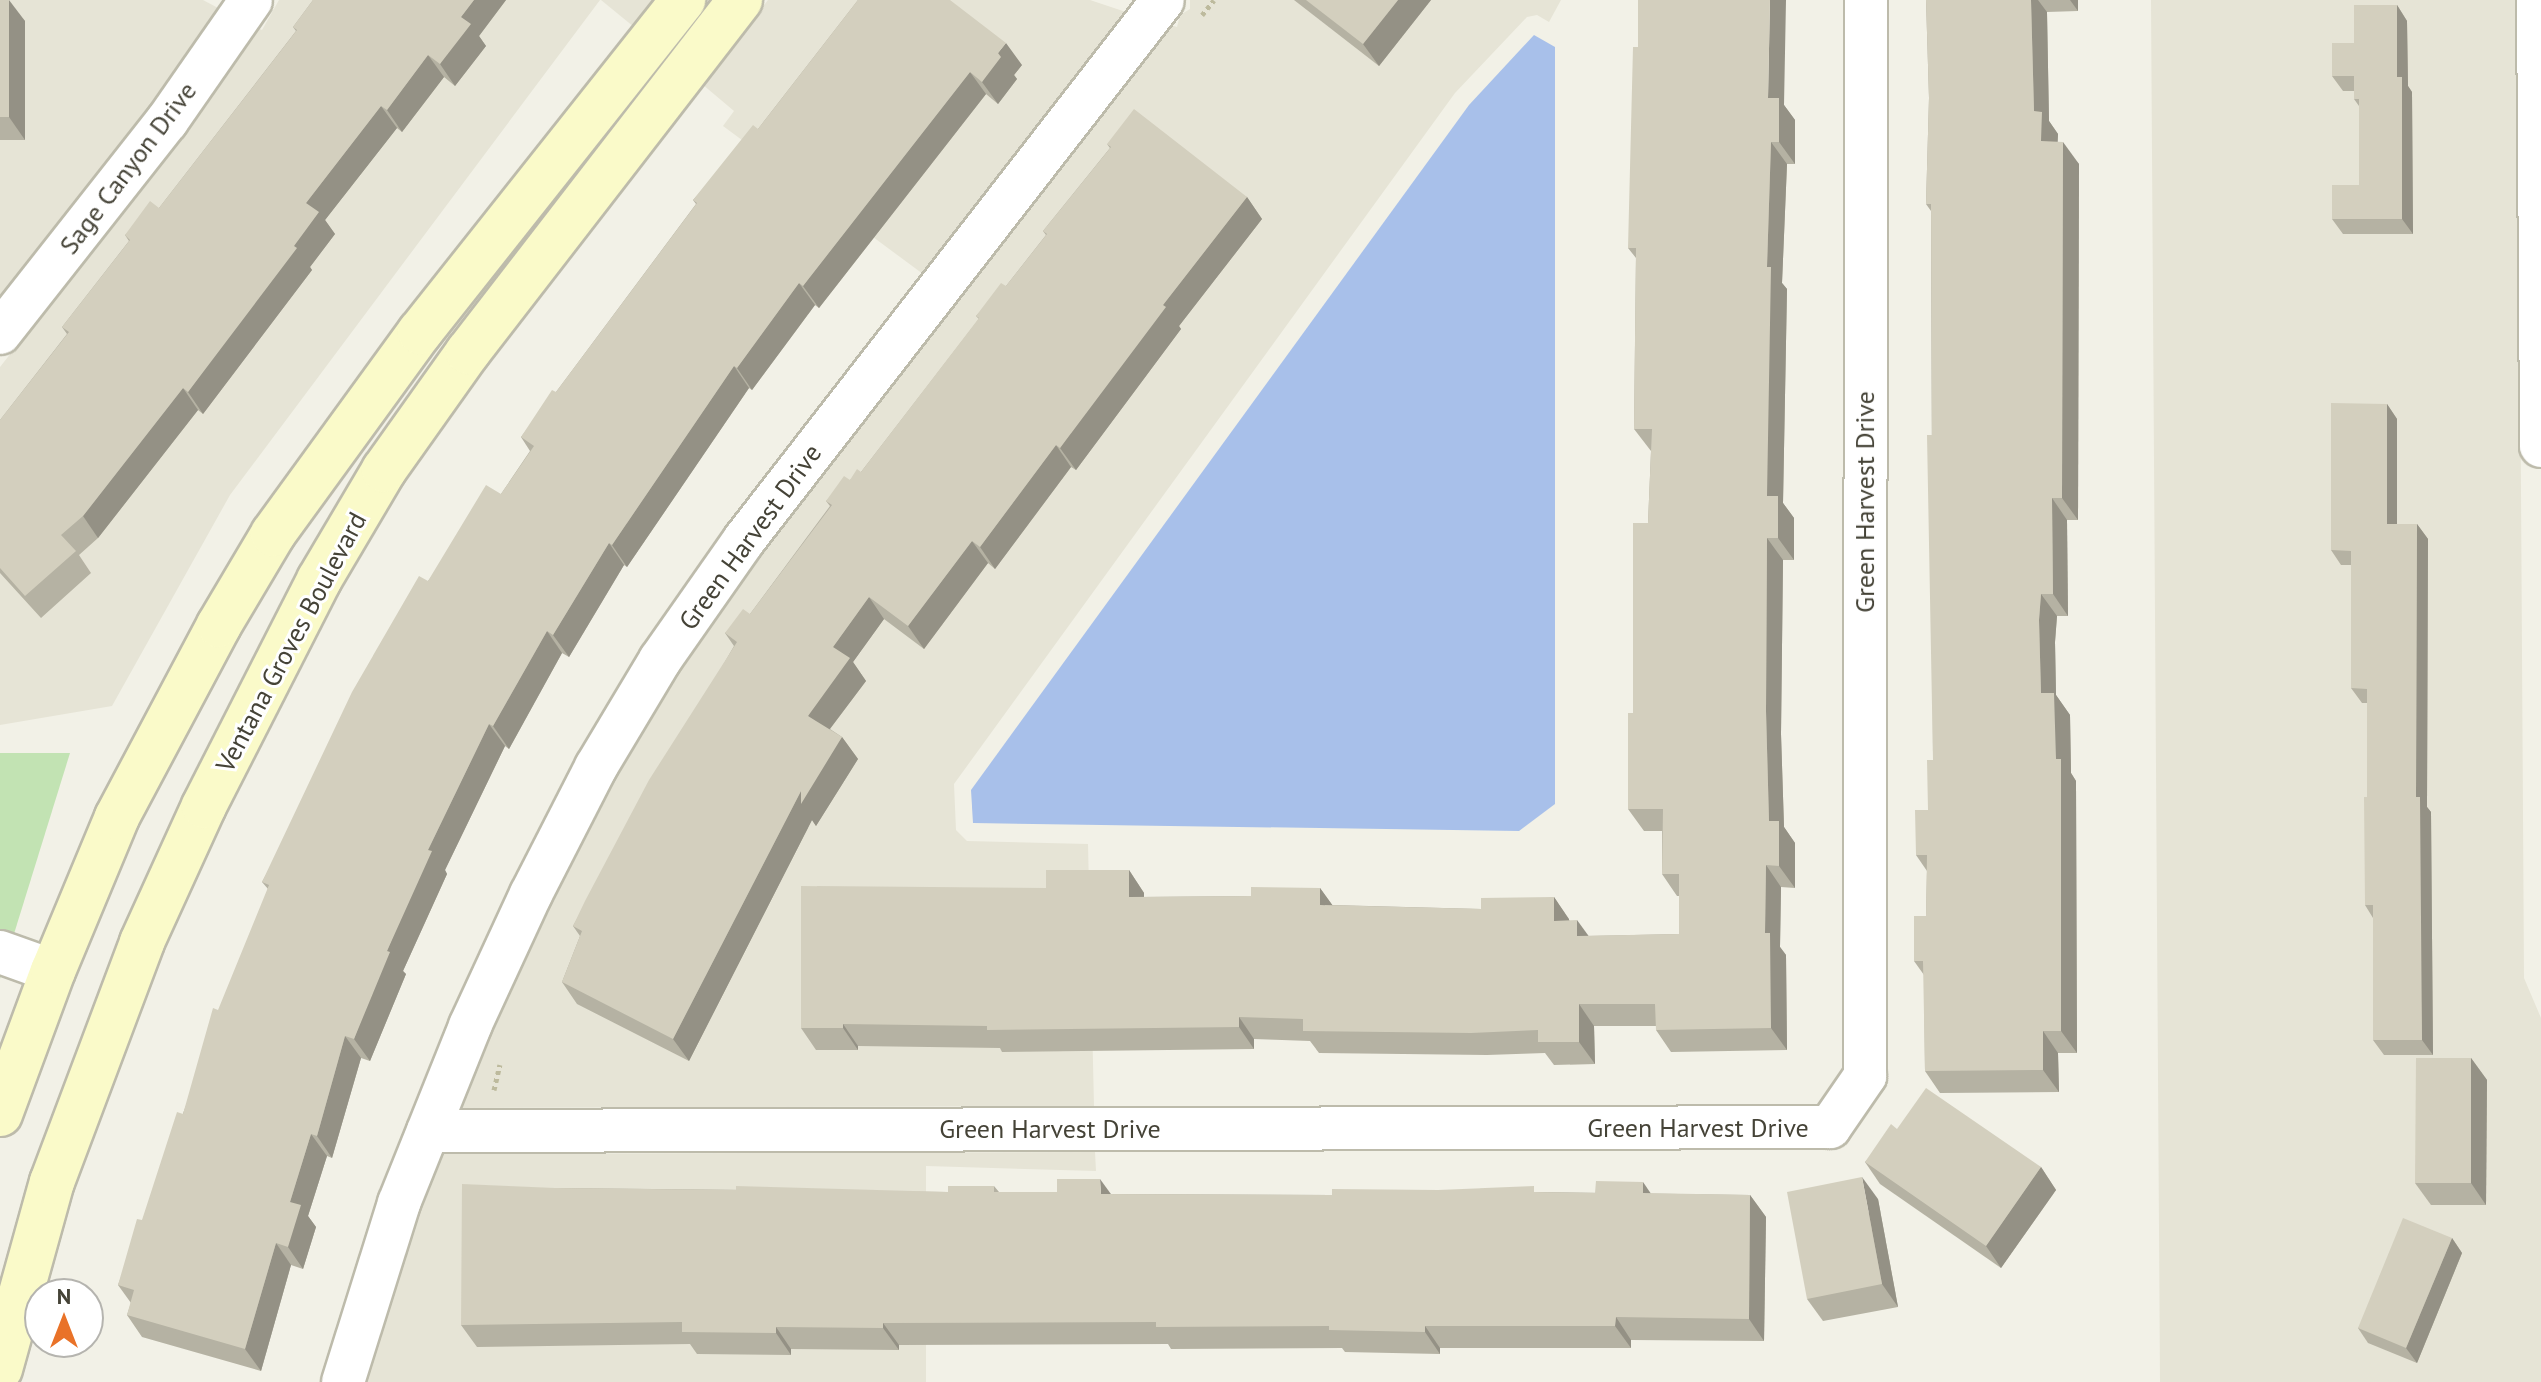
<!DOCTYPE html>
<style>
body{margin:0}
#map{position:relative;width:2541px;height:1382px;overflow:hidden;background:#f2f1e7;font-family:"PT Sans",sans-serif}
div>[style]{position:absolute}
.residential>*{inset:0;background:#e6e4d6}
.green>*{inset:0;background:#c2e3b3}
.water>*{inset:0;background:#a8c0ea}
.path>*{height:5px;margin-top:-2.5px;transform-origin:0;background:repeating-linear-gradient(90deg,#bdba9d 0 4px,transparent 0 8px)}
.roads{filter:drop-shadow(2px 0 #bdbbab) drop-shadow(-2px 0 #bdbbab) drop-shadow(0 2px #bdbbab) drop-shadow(0 -2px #bdbbab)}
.street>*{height:42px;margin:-21px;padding:0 21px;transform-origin:21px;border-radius:21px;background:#fff}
.secondary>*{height:44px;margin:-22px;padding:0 22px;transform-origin:22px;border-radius:22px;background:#fafac9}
.wall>*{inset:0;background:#b5b2a3}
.shaded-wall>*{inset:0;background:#949185}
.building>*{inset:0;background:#d3cfbe}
span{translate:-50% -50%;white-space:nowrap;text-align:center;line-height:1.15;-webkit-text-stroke:6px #fff;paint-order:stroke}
.street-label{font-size:26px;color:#454337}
.north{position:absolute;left:24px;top:1278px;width:80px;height:80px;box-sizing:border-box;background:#fff;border:2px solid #b5b4af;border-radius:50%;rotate:0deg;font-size:22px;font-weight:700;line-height:32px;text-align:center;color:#454337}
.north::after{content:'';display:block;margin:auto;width:28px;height:36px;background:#e97228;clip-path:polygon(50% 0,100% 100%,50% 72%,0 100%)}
</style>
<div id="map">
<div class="residential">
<div style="clip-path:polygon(0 0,203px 0,220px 9px,152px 106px,0 298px)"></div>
<div style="clip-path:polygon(279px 0,600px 0,230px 495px,112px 706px,0 725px,0 367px,182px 136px,258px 28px,262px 30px)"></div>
<div style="clip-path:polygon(601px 0,655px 0,634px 27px)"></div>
<div style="clip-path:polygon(768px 0,1090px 0,1126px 12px,923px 274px,723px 126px,734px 111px,702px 84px)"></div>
<div style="clip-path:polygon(1190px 0,1561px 0,1549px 22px,1537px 15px,1527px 17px,1455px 93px,954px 784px,956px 830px,967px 841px,1088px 844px,1094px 1106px,459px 1108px,549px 905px,613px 779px,676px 674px,760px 554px,854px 432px,1170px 25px,1177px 27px,1180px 15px,1190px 9px)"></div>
<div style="clip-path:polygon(2151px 0,2518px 0,2524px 978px,2541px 1018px,2541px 1382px,2160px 1382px)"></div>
<div style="clip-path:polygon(1095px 1152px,1096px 1171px,926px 1166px,926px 1382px,364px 1382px,418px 1211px,441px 1154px)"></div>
</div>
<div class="green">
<div style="clip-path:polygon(0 753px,70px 753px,0 979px)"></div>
</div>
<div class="water">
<div style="clip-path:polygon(1534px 35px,1555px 47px,1555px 804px,1519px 831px,973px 823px,971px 790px,1469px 105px)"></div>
</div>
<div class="path">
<div style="left:1202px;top:15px;width:19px;rotate:-51deg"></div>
<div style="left:494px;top:1090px;width:26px;rotate:-77deg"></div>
</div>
<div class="roads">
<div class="street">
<div style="left:2538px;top:0;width:446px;rotate:89.6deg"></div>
<div style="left:0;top:333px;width:270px;rotate:-51.8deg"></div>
<div style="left:167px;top:121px;width:147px;rotate:-55.2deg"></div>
<div style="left:0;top:952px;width:56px;rotate:19.7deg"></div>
<div style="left:428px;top:1131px;width:1402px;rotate:-0.16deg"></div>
<div style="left:1830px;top:1127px;width:62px;rotate:-55.5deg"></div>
<div style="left:1865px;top:1076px;width:1076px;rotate:-89.95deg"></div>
<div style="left:343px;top:1382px;width:188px;rotate:-72.6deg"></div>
<div style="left:399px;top:1203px;width:191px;rotate:-68.1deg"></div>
<div style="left:470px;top:1026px;width:145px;rotate:-65.2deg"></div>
<div style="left:531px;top:894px;width:143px;rotate:-62.9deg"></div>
<div style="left:596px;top:767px;width:125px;rotate:-59.1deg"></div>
<div style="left:660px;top:660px;width:146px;rotate:-55deg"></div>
<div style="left:744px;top:540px;width:683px;rotate:-52.19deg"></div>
</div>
<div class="secondary">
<div style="left:0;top:1114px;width:153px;rotate:-69.7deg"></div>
<div style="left:53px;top:971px;width:167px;rotate:-67.4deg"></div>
<div style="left:117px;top:817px;width:217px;rotate:-62deg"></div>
<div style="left:219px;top:625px;width:106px;rotate:-59.3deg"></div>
<div style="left:273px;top:534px;width:250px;rotate:-54deg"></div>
<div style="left:420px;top:332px;width:424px;rotate:-51.6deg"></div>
<div style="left:0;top:1369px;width:194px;rotate:-74.5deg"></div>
<div style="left:52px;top:1182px;width:256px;rotate:-69.4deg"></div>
<div style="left:142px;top:942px;width:149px;rotate:-65.5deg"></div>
<div style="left:204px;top:806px;width:254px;rotate:-63deg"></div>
<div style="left:319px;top:580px;width:128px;rotate:-59.4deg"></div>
<div style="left:384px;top:470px;width:145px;rotate:-54.6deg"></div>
<div style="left:468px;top:352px;width:445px;rotate:-52.3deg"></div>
</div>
</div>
<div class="wall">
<div style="clip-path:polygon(0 0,25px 21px,25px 140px,0 140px)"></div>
<div style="clip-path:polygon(313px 0,506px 0,479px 36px,486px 46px,455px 86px,444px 77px,402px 132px,397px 128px,325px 220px,335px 234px,310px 267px,312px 270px,203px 414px,198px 410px,98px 538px,79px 555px,91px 573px,41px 618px,0 573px,0 420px,67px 334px,62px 327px,129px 241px,125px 235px,159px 208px,296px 31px,293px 27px)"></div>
<div style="clip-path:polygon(858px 0,1022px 65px,1014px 75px,1017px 79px,998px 104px,986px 94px,819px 308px,815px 305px,752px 390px,749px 388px,627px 567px,624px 565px,569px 657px,562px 653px,509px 749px,505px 746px,445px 870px,447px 874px,403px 971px,406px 974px,370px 1061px,361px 1058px,332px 1158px,327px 1156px,308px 1216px,316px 1227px,303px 1269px,291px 1265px,261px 1371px,142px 1337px,127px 1315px,131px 1303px,118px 1285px,268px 889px,262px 882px,428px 581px,501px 494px,530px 451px,521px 437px,556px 392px,696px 204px,693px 200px,758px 129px)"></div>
<div style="clip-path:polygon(1294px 0,1431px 0,1379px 66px)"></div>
<div style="clip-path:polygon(1926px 0,2078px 0,2078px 11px,2047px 12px,2049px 121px,2058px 134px,2057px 142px,2079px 164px,2078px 520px,2067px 520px,2068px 616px,2057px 616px,2055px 642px,2056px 695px,2070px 715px,2071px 773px,2076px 781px,2077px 1053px,2058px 1053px,2059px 1092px,1940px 1093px,1925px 1071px,1924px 975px,1914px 961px,1926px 916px,1927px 871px,1916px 855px,1928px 810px,1933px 760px,1931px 211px,1926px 204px,1929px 98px)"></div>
<div style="clip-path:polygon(2397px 5px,2407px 21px,2408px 86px,2412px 92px,2413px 234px,2343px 234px,2332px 219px,2359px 185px,2359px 106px,2354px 99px,2354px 91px,2343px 91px,2332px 76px,2354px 43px)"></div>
<div style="clip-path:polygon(1784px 105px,1795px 120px,1795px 164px,1787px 164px,1782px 283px,1787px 289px,1783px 503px,1794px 518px,1794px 560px,1783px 560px,1781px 734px,1784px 827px,1795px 843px,1795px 888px,1781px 887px,1780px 947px,1786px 955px,1787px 1050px,1671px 1052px,1656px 1030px,1656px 1026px,1594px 1026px,1595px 1064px,1554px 1065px,1545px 1053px,1487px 1055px,1319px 1053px,1310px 1041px,1254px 1039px,1254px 1049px,1002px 1052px,1000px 1048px,858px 1046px,858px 1050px,816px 1050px,801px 1028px,1046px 888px,1129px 870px,1144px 893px,1144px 897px,1251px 896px,1320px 888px,1332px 905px,1481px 909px,1554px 897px,1569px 920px,1588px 936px,1679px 934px,1679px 896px,1677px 896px,1662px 874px,1662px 831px,1644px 831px,1628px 809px,1633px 713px,1648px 523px,1651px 451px,1634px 429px,1636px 258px,1628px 248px)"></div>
<div style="clip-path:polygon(1107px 144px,1247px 197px,1262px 219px,1179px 326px,1181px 329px,1076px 470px,1071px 467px,995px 569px,988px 563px,924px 649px,884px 619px,853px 662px,866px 681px,830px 729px,842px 737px,858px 759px,816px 826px,812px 820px,689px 1061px,577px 1004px,562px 982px,580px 936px,573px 926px,734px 646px,725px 633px,750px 614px,830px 506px,826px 501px,850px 480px,861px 472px,979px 319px,976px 316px,1006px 286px,1046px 235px,1043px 231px,1110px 148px)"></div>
<div style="clip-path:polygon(2387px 404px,2397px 419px,2397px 524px,2417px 524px,2428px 539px,2427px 807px,2431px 812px,2433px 1055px,2384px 1055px,2373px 1040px,2373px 918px,2365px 905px,2367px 797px,2367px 703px,2362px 703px,2351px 688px,2351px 565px,2341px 565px,2331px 550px)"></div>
<div style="clip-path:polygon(2471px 1058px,2487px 1080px,2486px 1205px,2431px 1205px,2415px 1183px)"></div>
<div style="clip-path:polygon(1897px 1129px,2041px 1167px,2056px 1190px,2001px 1268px,1880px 1184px,1865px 1162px)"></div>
<div style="clip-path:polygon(994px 1186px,999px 1192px,1111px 1194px,1332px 1195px,1538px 1192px,1750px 1195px,1766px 1217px,1764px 1341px,1631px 1340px,1631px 1348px,1440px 1348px,1440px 1354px,1345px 1352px,1342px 1348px,1171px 1349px,1168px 1344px,899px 1345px,899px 1350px,791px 1349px,791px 1355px,697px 1354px,690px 1344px,477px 1347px,461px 1325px,555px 1188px,948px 1192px)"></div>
<div style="clip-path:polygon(1878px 1199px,1898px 1307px,1823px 1321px,1807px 1299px)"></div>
<div style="clip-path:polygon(2452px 1238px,2462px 1253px,2417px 1363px,2368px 1343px,2358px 1328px)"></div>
</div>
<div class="shaded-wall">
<div style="clip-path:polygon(9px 0,25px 21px,25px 140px,9px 117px)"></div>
<div style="clip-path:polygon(474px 0,506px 0,479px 36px,486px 46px,455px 86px,440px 64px,461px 17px)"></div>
<div style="clip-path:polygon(1398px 0,1431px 0,1379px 66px,1363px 44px)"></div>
<div style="clip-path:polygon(1770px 0,1786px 0,1784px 105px,1795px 120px,1795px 164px,1779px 142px,1768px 98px)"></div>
<div style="clip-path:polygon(2031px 0,2038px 0,2047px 12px,2049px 121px,2058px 134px,2057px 163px,2041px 141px,2034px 111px)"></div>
<div style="clip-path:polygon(2070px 0,2078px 0,2078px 11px)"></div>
<div style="clip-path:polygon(2397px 5px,2407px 21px,2408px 86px,2412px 92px,2413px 234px,2402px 219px,2397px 77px)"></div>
<div style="clip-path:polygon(1006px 43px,1022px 65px,1014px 75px,1017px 79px,998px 104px,982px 82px,998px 53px)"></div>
<div style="clip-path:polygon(428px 55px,444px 77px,402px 132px,387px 110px)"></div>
<div style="clip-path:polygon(970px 72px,986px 94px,819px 308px,803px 286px)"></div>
<div style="clip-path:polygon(381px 106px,397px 128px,325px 220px,335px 234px,310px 267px,312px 270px,203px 414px,188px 392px,294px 246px,306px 203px)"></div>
<div style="clip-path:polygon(1771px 142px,1787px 164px,1782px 283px,1787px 289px,1783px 503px,1794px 518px,1794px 560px,1778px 538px,1767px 496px,1767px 267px)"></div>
<div style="clip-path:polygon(2063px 142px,2079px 164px,2078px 520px,2062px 498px)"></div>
<div style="clip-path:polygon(1247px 197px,1262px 219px,1179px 326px,1181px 329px,1076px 470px,1060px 448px,1163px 305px)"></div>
<div style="clip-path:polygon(799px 283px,815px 305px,752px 390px,737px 368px)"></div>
<div style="clip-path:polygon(734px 366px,749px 388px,627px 567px,612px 545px)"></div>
<div style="clip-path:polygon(183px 388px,198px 410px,98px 538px,83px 516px)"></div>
<div style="clip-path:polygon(2387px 404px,2397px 419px,2397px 539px,2387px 524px)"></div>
<div style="clip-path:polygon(1056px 445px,1071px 467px,995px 569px,980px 547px)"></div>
<div style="clip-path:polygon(2052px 498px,2067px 520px,2068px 616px,2053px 594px)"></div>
<div style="clip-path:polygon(2417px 524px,2428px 539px,2427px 807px,2431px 812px,2433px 1055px,2422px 1040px,2416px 797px)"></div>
<div style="clip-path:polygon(1767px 538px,1783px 560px,1781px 734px,1784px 827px,1795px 843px,1795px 888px,1779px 866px,1769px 821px,1766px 711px)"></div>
<div style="clip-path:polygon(972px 541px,988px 563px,924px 649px,908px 626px)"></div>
<div style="clip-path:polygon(609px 543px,624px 565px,569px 657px,553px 635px)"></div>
<div style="clip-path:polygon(2041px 594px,2057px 616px,2055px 642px,2056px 695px,2070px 715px,2071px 773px,2076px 781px,2077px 1053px,2061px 1031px,2056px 759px,2041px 693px,2039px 620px)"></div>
<div style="clip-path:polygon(869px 597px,884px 619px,853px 662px,866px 681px,823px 738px,808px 716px,833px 647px)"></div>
<div style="clip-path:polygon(547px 631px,562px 653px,509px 749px,493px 726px)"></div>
<div style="clip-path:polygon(489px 724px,505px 746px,445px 870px,447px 874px,403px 971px,406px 974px,370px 1061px,354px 1039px,387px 951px,428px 850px)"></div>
<div style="clip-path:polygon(842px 737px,858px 759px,816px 826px,812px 820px,689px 1061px,673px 1039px,801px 791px)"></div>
<div style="clip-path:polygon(1766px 865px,1781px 887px,1780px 947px,1786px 955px,1787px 1050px,1771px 1028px,1765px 933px)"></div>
<div style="clip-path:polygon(1129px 870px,1144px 893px,1144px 920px,1129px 897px)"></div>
<div style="clip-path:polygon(1320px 888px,1336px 910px,1320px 905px)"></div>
<div style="clip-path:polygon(1554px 897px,1569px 919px,1570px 943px,1554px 921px)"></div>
<div style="clip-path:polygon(1577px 920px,1593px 942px,1577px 936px)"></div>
<div style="clip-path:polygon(1579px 1004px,1594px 1026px,1595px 1064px,1579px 1042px)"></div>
<div style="clip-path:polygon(1239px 1017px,1254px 1039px,1254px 1049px,1239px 1027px)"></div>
<div style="clip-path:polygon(843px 1024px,858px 1046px,858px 1050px,843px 1028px)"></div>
<div style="clip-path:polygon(2043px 1031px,2058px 1053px,2059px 1092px,2043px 1070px)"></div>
<div style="clip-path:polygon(345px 1036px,361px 1058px,332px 1158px,317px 1136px)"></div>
<div style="clip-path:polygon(2471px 1058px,2487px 1080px,2486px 1205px,2471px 1183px)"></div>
<div style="clip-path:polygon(311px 1134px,327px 1156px,308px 1216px,316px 1227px,303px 1269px,288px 1247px,290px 1202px)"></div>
<div style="clip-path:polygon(2041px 1167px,2056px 1190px,2001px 1268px,1986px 1246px)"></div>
<div style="clip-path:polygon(1862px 1177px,1878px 1199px,1898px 1307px,1882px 1284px)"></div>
<div style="clip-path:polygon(1100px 1179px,1116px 1201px,1101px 1194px)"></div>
<div style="clip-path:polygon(1643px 1182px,1658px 1204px,1643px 1193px)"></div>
<div style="clip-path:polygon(1750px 1195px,1766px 1217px,1764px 1341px,1749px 1319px)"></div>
<div style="clip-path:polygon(2452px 1238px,2462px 1253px,2417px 1363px,2406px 1348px)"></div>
<div style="clip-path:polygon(276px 1243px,291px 1265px,261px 1371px,245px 1349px)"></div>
<div style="clip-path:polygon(1616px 1317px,1631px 1340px,1631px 1348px,1615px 1326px)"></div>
<div style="clip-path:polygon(883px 1323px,899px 1345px,899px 1350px,883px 1328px)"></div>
<div style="clip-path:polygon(1425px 1326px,1440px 1348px,1440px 1354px,1425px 1332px)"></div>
<div style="clip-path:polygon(776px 1327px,791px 1349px,791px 1355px,776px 1333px)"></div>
</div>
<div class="building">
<div style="clip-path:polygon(0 0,9px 0,9px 117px,0 117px)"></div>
<div style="clip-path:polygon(313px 0,474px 0,461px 17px,471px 24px,440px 64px,428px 55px,387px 110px,381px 106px,306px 203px,319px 212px,294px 246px,297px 248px,188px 392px,183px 388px,83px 516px,61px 535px,76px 551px,25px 596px,0 568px,0 420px,69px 332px,62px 327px,130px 240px,125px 235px,150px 201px,159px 208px,297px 30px,293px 27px)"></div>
<div style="clip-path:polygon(858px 0,950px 0,1006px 43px,998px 53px,1001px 57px,982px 82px,970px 72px,803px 286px,799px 283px,737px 368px,734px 366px,612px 545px,609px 543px,553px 635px,547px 631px,493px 726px,489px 724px,428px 850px,432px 851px,387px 951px,390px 952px,354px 1039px,345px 1036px,317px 1136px,311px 1134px,290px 1202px,301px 1205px,288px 1247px,276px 1243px,245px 1349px,127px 1315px,134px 1290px,118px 1285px,137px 1219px,142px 1220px,177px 1112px,183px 1114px,213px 1008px,218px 1010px,269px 885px,262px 882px,352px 692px,419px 576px,428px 581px,486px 485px,501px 494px,534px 446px,521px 437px,552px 390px,556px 392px,697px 203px,693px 200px,753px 125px,758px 129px)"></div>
<div style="clip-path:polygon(1306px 0,1398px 0,1363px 44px)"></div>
<div style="clip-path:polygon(1638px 0,1770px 0,1768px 98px,1779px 98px,1779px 142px,1771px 142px,1767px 267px,1771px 267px,1767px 496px,1778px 496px,1778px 538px,1767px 538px,1766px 711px,1769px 821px,1779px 821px,1779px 866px,1766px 865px,1765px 933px,1770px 933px,1771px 1028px,1656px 1030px,1655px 1004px,1579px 1004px,1579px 1042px,1538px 1042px,1538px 1030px,1471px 1033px,1303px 1031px,1303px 1019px,1239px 1017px,1239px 1027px,987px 1030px,987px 1026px,843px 1024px,843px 1028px,801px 1028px,801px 886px,1046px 888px,1046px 870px,1129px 870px,1129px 897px,1251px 896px,1251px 887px,1320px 888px,1320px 905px,1481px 909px,1481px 898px,1554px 897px,1554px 921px,1577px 920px,1577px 936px,1679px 934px,1679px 874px,1662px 874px,1663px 809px,1628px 809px,1628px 713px,1633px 713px,1633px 523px,1648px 523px,1652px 429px,1634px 429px,1636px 248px,1628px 248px,1633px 47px,1638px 47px)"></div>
<div style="clip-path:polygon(1926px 0,2031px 0,2034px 111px,2042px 112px,2041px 141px,2063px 142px,2062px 498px,2052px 498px,2053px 594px,2041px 594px,2039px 620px,2041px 693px,2054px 693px,2056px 759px,2061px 759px,2061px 1031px,2043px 1031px,2043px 1070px,1925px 1071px,1923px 961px,1914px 961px,1914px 916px,1926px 916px,1927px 855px,1916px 855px,1915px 810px,1928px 810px,1927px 760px,1933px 760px,1927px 435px,1932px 435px,1931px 204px,1926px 204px,1929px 98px)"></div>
<div style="clip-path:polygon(2354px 5px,2397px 5px,2397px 77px,2402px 77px,2402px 219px,2332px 219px,2332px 185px,2359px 185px,2359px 99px,2354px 99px,2354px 76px,2332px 76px,2332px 43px,2354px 43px)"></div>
<div style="clip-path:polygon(1134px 109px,1247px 197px,1163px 305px,1166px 307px,1060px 448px,1056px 445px,980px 547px,972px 541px,908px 626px,869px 597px,833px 647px,850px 658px,808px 716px,842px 737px,801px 804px,801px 791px,673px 1039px,562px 982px,582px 931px,573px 926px,585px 901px,649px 780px,737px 642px,725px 633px,743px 609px,750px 614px,832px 505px,826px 501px,844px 476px,850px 480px,857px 469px,861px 472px,979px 318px,976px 316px,1001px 283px,1006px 286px,1047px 234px,1043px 231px,1111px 147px,1107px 144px)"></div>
<div style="clip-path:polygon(2331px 403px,2387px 404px,2387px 524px,2417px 524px,2416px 797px,2420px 797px,2422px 1040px,2373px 1040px,2373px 905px,2365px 905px,2364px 797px,2367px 797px,2367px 689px,2351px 688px,2351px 551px,2331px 550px)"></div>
<div style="clip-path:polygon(2416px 1058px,2471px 1058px,2471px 1183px,2415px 1183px)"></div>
<div style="clip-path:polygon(1926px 1088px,2041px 1167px,1986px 1246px,1865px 1162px,1891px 1124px,1897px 1129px)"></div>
<div style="clip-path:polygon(1862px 1177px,1882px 1284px,1807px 1299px,1787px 1192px)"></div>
<div style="clip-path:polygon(1057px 1179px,1100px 1179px,1101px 1194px,1332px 1195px,1332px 1189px,1438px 1190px,1534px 1186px,1534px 1192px,1595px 1193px,1596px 1181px,1643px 1182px,1643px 1193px,1750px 1195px,1749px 1319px,1616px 1317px,1615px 1326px,1425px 1326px,1425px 1332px,1329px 1330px,1329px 1326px,1156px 1327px,1156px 1322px,883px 1323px,883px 1328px,776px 1327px,776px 1333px,682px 1332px,682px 1322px,461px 1325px,462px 1184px,555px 1188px,736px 1190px,736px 1186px,948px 1192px,948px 1186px,994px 1186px,994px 1192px,1057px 1192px)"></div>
<div style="clip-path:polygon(2403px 1218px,2452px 1238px,2406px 1348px,2358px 1328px)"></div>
</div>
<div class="street-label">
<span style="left:128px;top:168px;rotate:-53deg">Sage Canyon Drive</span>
<span style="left:1865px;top:502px;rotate:-90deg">Green Harvest Drive</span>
<span style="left:750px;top:537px;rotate:-54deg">Green Harvest Drive</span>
<span style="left:291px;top:642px;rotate:-62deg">Ventana Groves Boulevard</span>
<span style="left:1698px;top:1128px">Green Harvest Drive</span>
<span style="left:1050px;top:1129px">Green Harvest Drive</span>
</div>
<div class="north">N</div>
</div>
